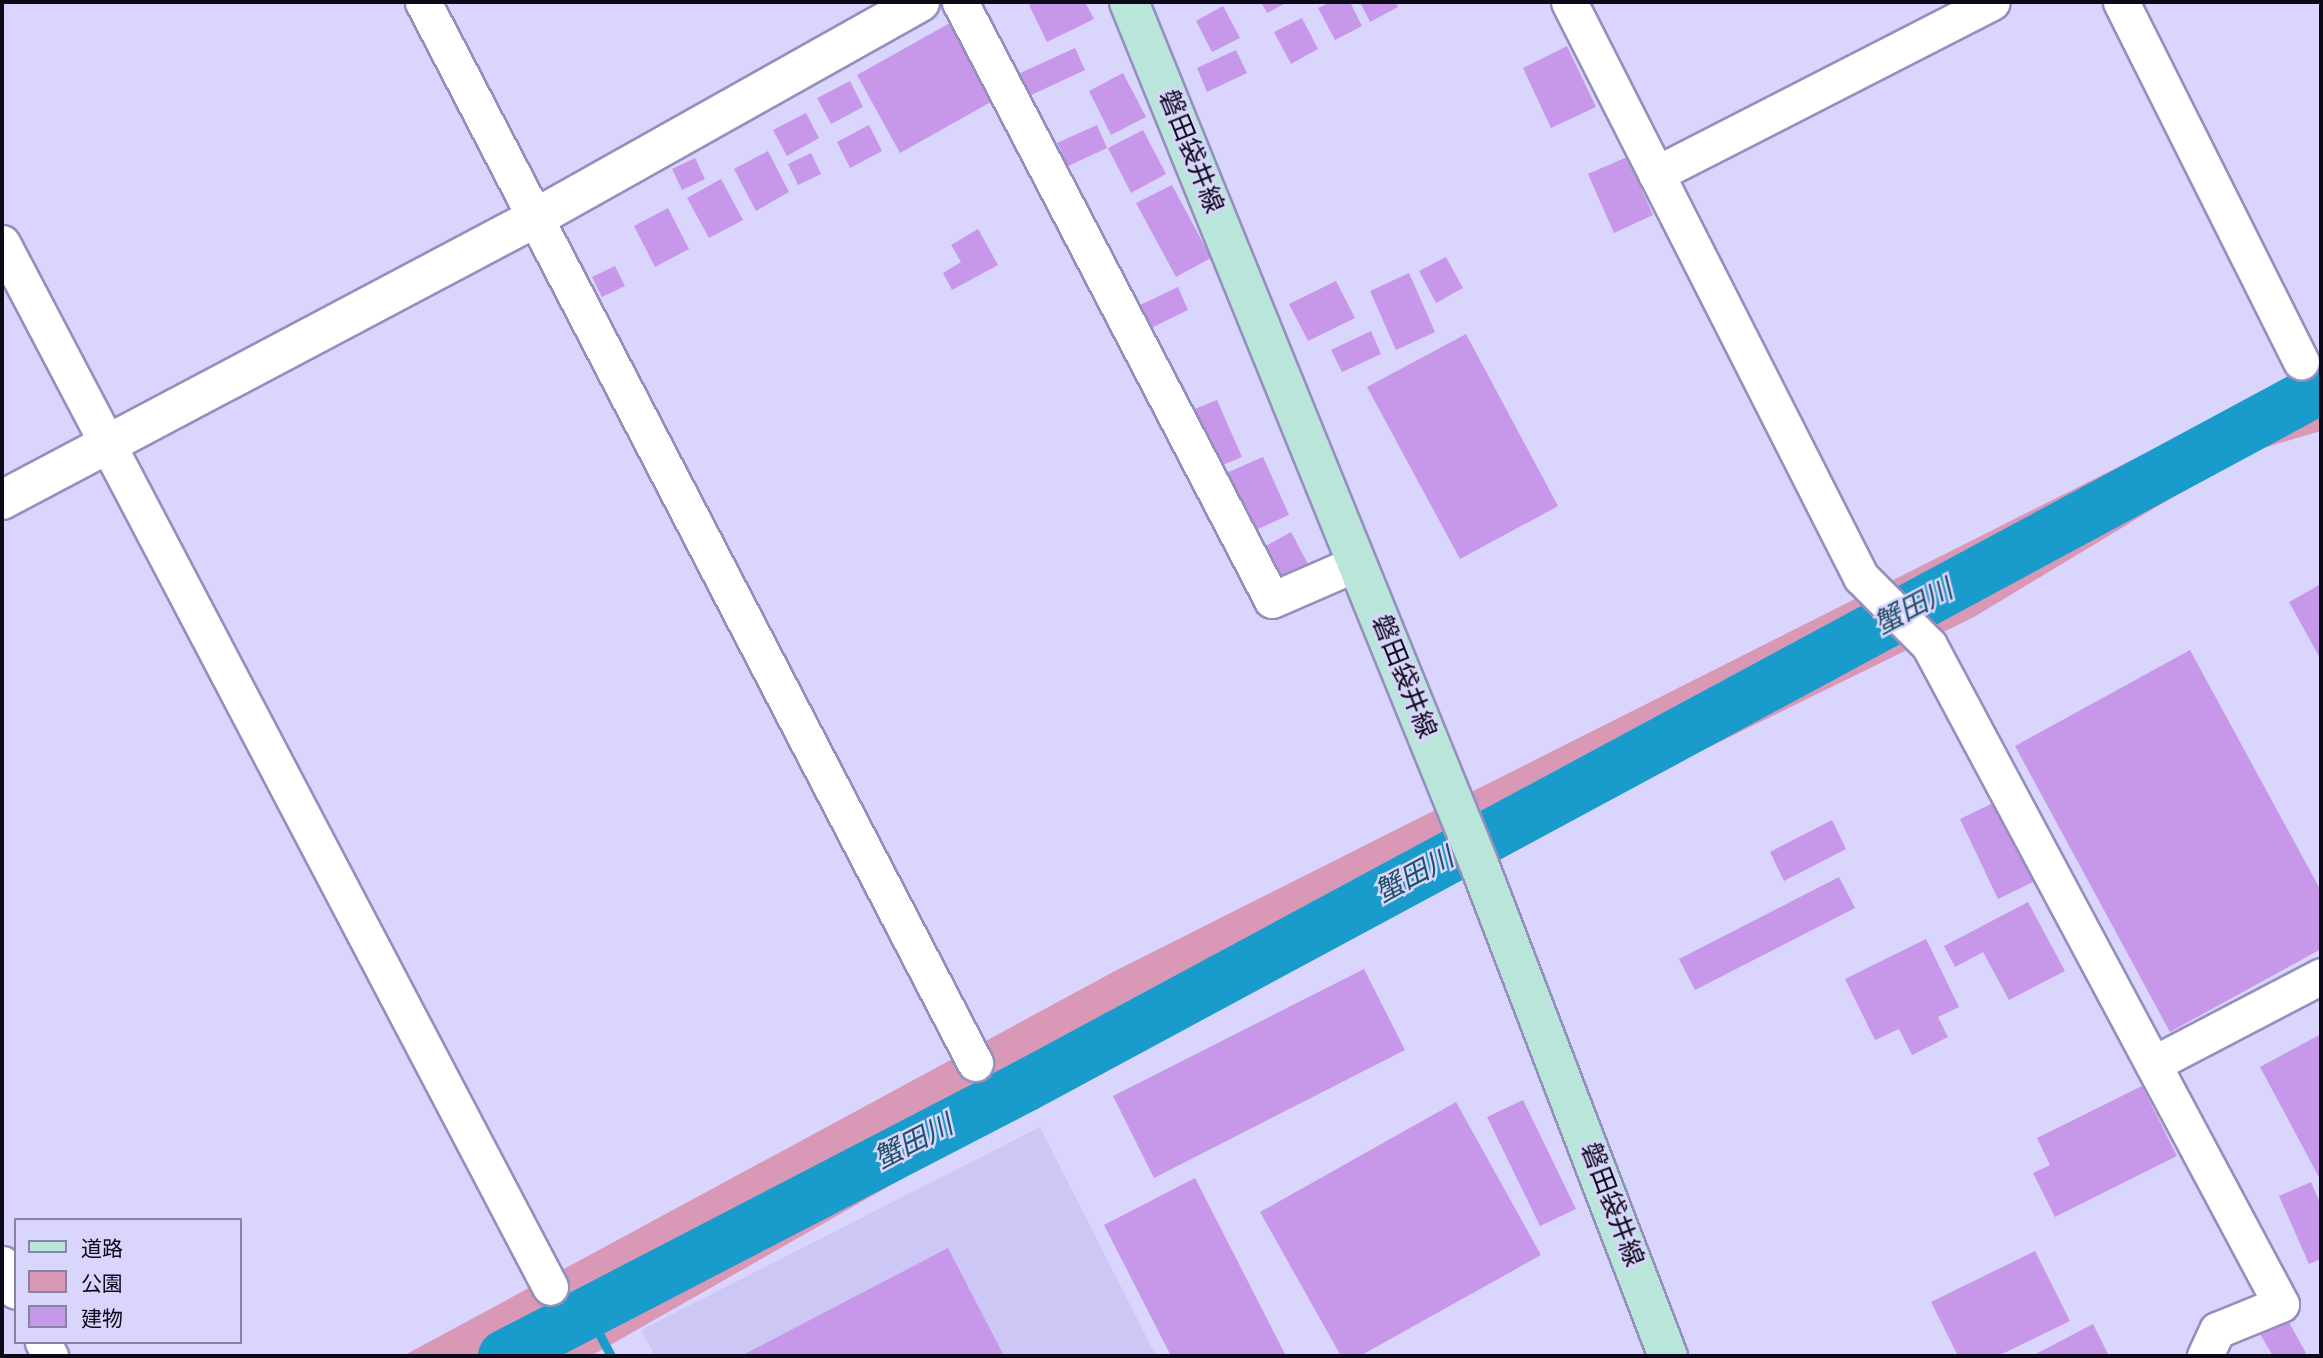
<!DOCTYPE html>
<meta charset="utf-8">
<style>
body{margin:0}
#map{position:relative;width:2323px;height:1358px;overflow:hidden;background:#d9d5fd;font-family:"Alegreya Sans","Noto Sans JP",sans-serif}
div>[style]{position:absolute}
.built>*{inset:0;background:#ccc7f5}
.green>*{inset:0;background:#da98b7}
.stream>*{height:9px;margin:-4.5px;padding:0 4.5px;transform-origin:4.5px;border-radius:4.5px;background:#199bcb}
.river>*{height:52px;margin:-26px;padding:0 26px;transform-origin:26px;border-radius:26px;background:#199bcb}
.building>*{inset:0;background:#c798ea}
.roads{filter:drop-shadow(2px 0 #958fbe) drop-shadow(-2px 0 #958fbe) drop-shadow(0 2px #958fbe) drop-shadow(0 -2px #958fbe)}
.minor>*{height:35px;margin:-17.5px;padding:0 17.5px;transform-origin:17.5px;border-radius:17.5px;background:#fff}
.tertiary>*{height:38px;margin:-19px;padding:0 19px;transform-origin:19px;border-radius:19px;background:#fff}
.secondary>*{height:38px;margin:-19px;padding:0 19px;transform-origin:19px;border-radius:19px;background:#bae5da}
span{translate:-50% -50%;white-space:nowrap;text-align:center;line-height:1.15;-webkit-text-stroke:5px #d9d5fd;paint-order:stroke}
.street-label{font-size:26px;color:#0c0919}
.water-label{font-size:28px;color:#215065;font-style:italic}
.frame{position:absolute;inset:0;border:4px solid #0c0919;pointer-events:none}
.legend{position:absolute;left:14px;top:1218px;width:228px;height:126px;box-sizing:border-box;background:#d9d5fd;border:2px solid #8783a2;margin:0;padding:9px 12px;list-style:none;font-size:21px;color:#0c0919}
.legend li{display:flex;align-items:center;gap:14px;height:35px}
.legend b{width:35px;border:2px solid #8783a2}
</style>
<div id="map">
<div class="built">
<div style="clip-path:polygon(1040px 1127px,1156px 1356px,655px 1356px,641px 1330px)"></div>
</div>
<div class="green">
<div style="clip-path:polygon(2321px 365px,2321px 431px,2246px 453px,1974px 617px,1349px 924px,591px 1356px,403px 1356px,1115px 971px)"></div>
</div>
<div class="stream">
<div style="left:587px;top:1311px;width:51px;rotate:61.9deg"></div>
</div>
<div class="river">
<div style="left:504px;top:1356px;width:587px;rotate:-27.39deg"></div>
<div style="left:1025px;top:1086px;width:1472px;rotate:-28.31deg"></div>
</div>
<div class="building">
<div style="clip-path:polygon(1035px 2px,1085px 2px,1094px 19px,1047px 42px,1029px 5px)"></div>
<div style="clip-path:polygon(1261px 2px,1288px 2px,1267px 13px)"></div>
<div style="clip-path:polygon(1331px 2px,1350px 2px,1362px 26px,1335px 40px,1318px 8px)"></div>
<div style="clip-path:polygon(1360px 2px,1395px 2px,1398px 7px,1370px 22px)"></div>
<div style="clip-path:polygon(1223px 6px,1240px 38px,1212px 52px,1196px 21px)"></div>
<div style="clip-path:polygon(1302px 18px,1318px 49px,1291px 64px,1274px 32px)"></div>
<div style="clip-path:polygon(957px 19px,1000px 97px,900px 153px,857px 75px)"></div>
<div style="clip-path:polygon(1567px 46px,1596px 107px,1551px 128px,1523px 68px)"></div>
<div style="clip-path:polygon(1075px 48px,1085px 70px,1027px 97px,1016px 75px)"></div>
<div style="clip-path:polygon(1236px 50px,1247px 73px,1207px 92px,1197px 68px)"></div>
<div style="clip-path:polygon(1123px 73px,1146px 117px,1111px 135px,1089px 91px)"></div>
<div style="clip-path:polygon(850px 81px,863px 107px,831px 124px,817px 98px)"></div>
<div style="clip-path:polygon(806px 113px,819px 138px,787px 156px,773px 130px)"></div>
<div style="clip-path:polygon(869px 125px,882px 151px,850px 168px,837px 142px)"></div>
<div style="clip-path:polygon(1097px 125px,1107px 148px,1068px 166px,1057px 143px)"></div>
<div style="clip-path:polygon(1143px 130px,1166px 174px,1131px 193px,1108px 148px)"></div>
<div style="clip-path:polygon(768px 151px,789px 192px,756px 211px,734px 169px)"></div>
<div style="clip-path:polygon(811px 153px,821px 174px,798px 185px,788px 164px)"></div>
<div style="clip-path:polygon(1627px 157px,1653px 215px,1614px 233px,1588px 174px)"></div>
<div style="clip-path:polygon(695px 158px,705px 179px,682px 190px,672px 169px)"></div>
<div style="clip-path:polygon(721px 179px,743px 220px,709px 238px,687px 198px)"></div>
<div style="clip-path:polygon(1172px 185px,1211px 258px,1176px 277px,1136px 203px)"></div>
<div style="clip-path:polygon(668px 208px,689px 249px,655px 267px,634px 226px)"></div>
<div style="clip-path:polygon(978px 229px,998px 265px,952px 290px,943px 273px,961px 262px,951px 245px)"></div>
<div style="clip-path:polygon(1446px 257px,1463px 288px,1436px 303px,1419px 271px)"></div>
<div style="clip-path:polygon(615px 266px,625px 286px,602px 297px,592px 277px)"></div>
<div style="clip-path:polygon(1409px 273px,1435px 332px,1396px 350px,1370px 291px)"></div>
<div style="clip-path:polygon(1336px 281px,1355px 318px,1308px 341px,1289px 304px)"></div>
<div style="clip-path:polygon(1178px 287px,1188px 310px,1149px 329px,1138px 306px)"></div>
<div style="clip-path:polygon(1371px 331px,1381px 354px,1342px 372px,1331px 350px)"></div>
<div style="clip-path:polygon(1466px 334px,1558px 506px,1460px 559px,1367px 387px)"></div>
<div style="clip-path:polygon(1217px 400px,1242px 457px,1218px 467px,1192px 410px)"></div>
<div style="clip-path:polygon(1263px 457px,1289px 515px,1249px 533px,1224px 474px)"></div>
<div style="clip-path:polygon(1291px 532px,1308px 564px,1280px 578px,1264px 547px)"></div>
<div style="clip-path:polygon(2321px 584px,2321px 660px,2289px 602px)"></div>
<div style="clip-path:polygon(2190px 650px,2321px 891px,2321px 949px,2170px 1032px,2015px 746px)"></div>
<div style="clip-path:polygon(1997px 801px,2035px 881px,1998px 899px,1960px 819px)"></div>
<div style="clip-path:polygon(1832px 820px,1846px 849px,1784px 881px,1770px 852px)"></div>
<div style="clip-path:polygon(1839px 877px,1855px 908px,1695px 990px,1679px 959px)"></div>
<div style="clip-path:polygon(2028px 902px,2065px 971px,2009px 1000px,1983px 952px,1955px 967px,1944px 946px)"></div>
<div style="clip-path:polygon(1926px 939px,1959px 1007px,1938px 1017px,1948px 1037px,1912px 1055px,1899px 1029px,1875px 1040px,1845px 979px)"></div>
<div style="clip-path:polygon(1364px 969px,1405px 1050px,1154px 1178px,1113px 1096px)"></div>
<div style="clip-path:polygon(2321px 1034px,2321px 1181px,2260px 1067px)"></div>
<div style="clip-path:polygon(2142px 1086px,2177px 1156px,2055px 1217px,2033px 1173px,2050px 1165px,2037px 1138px)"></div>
<div style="clip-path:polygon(1523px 1100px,1576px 1209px,1540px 1226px,1487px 1117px)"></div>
<div style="clip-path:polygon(1456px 1102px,1541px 1255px,1360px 1356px,1341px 1356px,1260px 1212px)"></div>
<div style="clip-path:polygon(1195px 1178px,1286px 1356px,1171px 1356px,1104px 1225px)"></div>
<div style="clip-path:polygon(2311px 1182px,2321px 1205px,2321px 1259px,2309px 1264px,2279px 1196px)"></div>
<div style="clip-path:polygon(948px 1248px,1004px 1356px,741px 1356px)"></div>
<div style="clip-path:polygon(2035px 1251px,2070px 1321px,1998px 1356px,1958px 1356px,1931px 1302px)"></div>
<div style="clip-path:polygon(2287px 1319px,2306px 1353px,2301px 1356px,2273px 1356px,2260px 1334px)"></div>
<div style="clip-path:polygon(2093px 1324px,2109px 1356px,2032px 1356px)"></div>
</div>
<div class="roads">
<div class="minor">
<div style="left:423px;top:2px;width:1196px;rotate:62.51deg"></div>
<div style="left:960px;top:2px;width:674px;rotate:62.45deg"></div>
<div style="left:1272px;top:600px;width:93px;rotate:-23.5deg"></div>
<div style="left:1569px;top:2px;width:645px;rotate:63.08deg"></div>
<div style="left:1861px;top:577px;width:96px;rotate:45deg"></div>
<div style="left:1929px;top:645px;width:747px;rotate:61.89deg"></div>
<div style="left:2281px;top:1304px;width:69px;rotate:157.9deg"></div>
<div style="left:2217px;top:1330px;width:29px;rotate:115deg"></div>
<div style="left:2121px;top:2px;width:402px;rotate:63.4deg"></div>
<div style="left:1656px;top:174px;width:377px;rotate:-27.1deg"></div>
<div style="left:2px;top:243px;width:1179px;rotate:62.3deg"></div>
<div style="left:2153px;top:1064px;width:190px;rotate:-27.6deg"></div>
<div style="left:2px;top:1264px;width:30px;rotate:63deg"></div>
<div style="left:43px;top:1342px;width:16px;rotate:63deg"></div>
</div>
<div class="tertiary">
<div style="left:2px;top:500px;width:607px;rotate:-27.87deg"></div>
<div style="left:539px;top:216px;width:437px;rotate:-29.3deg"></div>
</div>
<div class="secondary">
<div style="left:1129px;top:2px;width:930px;rotate:67.9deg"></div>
<div style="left:1479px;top:864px;width:527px;rotate:68.99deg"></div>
</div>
</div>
<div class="street-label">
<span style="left:1190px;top:152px;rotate:68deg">磐田袋井線</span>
<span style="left:1403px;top:677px;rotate:68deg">磐田袋井線</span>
<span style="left:1611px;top:1205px;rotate:69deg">磐田袋井線</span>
</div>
<div class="water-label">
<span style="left:1914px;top:608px;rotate:-28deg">蟹田川</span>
<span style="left:1415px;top:876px;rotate:-28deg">蟹田川</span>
<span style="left:914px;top:1143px;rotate:-27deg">蟹田川</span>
</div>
<div class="frame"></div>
<ul class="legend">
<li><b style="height:9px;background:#bae5da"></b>道路</li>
<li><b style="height:19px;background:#da98b7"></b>公園</li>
<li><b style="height:19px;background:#c798ea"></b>建物</li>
</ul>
</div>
